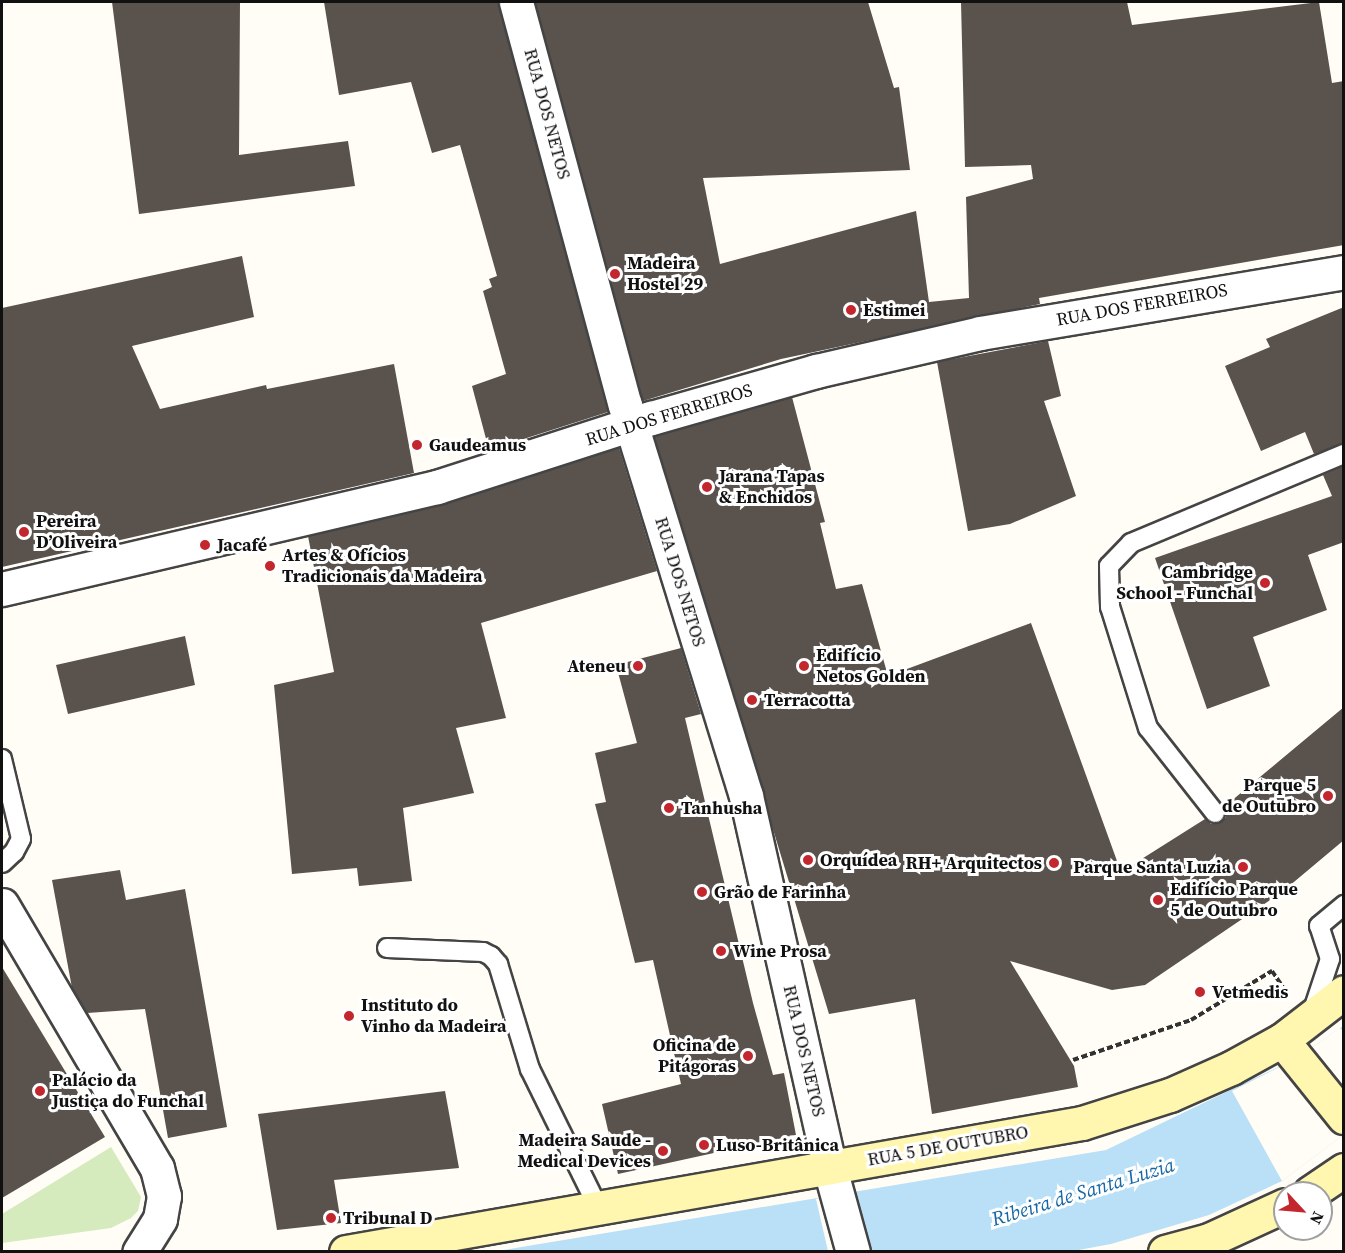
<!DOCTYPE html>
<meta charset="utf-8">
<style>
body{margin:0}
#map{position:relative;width:1345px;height:1253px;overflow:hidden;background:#fffdf5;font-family:"Source Serif 4",serif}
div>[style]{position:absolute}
.green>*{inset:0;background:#d5ebbd}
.water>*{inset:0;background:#b9e0f7}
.pier>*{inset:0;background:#fffdf5}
.building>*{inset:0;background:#5a524d}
.path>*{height:4px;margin-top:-2px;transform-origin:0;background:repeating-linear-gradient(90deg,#333 0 6px,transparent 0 9px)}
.roads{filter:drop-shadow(2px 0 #444) drop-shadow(-2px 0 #444) drop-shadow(0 2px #444) drop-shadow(0 -2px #444)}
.lane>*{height:18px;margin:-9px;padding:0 9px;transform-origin:9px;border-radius:9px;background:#fff}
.street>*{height:33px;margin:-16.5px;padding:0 16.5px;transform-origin:16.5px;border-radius:16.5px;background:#fff}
.secondary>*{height:33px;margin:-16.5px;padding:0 16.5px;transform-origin:16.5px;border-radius:16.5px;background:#fff6b0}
.dots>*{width:16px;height:16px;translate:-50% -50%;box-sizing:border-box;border:3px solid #fff;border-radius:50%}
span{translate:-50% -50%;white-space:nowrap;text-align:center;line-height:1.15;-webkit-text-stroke:6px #fff;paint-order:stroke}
.street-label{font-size:18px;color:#111}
.poi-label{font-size:18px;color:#111;font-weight:700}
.left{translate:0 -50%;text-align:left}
.right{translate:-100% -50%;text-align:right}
.water-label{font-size:20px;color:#1768a6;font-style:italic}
.frame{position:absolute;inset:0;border:3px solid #111;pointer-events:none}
.north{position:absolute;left:1273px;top:1181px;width:60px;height:60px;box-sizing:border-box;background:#fff;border:2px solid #a0a0a0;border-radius:50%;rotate:116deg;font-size:16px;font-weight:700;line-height:24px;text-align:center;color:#111}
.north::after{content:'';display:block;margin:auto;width:21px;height:27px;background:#c4262e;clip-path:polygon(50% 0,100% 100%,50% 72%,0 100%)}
</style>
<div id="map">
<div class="green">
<div style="clip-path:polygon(111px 1147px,141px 1197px,138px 1211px,131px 1218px,111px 1228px,2px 1243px,2px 1214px)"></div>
</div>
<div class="water">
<div style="clip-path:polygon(1343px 1026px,1343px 1135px,1282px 1181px,1209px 1215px,1111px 1244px,1068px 1252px,492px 1252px,1106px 1150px,1297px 1058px)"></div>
</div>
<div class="pier">
<div style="clip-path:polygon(1340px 1028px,1344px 1033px,1343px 1135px,1282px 1181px,1232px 1091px,1297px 1058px)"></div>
<div style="clip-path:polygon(854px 1190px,869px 1251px,828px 1251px,816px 1199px)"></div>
</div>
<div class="building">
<div style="clip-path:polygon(112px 2px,240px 2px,239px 155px,348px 141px,355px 186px,139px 214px)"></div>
<div style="clip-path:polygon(324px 2px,498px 2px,608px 412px,489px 450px,472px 386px,506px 374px,483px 291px,492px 287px,489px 279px,497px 276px,460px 145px,432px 153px,411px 82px,339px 95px)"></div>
<div style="clip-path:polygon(535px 2px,868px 2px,894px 88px,899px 87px,910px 170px,703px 178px,720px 264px,916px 211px,929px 302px,969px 298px,966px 197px,1033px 179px,1031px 165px,965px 167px,961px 2px,1127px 2px,1132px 25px,1319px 2px,1332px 83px,1344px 81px,1344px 245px,1039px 298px,1040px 304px,781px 359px,643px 401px)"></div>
<div style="clip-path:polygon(242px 256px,254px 317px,132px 346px,160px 409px,266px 385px,267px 389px,394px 364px,414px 473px,2px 567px,2px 308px)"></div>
<div style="clip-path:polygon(1344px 307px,1344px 443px,1314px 454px,1305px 432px,1261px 451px,1225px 366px,1270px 347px,1266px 339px)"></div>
<div style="clip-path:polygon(1048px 341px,1061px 396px,1044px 401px,1076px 496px,1010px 524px,968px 531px,937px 362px)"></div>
<div style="clip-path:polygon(792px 397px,825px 522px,820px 523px,836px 589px,862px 584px,888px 676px,1031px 623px,1121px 872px,1205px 819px,1211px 824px,1221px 822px,1226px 817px,1224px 807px,1344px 707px,1344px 840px,1282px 892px,1145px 985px,1112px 990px,1010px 961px,1074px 1066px,1078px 1087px,932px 1114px,915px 999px,829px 1014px,654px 437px)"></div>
<div style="clip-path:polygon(619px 448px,657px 571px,481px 623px,506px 718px,456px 728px,474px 793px,403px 808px,412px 881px,359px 886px,357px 868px,292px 874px,274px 685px,334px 672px,308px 536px,443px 505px)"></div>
<div style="clip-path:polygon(1344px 466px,1344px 542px,1308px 555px,1327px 610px,1253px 637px,1270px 686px,1207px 709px,1155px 558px,1332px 496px,1323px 475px)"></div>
<div style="clip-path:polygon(185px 636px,195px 685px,68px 714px,56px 665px)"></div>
<div style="clip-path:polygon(681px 648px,701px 714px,685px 718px,753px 1003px,773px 1075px,784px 1073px,796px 1135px,618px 1174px,602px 1104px,681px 1084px,653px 960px,635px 963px,595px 804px,606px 802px,595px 753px,637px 743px,616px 665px)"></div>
<div style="clip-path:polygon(120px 870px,126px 900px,185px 889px,227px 1127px,168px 1138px,145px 1009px,87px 1013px,72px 988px,52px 880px)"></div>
<div style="clip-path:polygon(2px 967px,105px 1137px,2px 1198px)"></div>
<div style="clip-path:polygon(445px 1091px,459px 1168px,334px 1180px,341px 1223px,277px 1230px,258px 1114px)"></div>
</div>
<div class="path">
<div style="left:1073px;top:1060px;width:125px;rotate:-18.7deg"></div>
<div style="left:1191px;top:1020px;width:95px;rotate:-31.2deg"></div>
<div style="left:1272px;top:971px;width:22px;rotate:56deg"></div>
</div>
<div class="roads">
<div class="lane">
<div style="left:2px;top:759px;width:82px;rotate:76.6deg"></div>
<div style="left:21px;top:839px;width:15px;rotate:118deg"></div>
<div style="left:14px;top:852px;width:16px;rotate:137deg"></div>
<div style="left:1215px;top:813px;width:108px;rotate:-128.2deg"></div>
<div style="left:1148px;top:728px;width:127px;rotate:-107.4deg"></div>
<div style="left:1110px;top:607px;width:41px;rotate:-91.4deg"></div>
<div style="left:1109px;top:566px;width:32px;rotate:-46deg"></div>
<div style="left:1131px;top:543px;width:231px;rotate:-22.7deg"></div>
<div style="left:387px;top:948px;width:96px;rotate:2.4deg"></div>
<div style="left:483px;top:952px;width:9px;rotate:27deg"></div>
<div style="left:491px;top:956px;width:11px;rotate:49deg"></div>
<div style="left:498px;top:964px;width:110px;rotate:73.1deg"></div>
<div style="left:530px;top:1069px;width:154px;rotate:63.8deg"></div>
<div style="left:1312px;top:1013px;width:57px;rotate:-71.6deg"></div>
<div style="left:1330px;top:959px;width:35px;rotate:-108deg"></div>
<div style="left:1319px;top:926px;width:33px;rotate:-40deg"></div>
</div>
<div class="street">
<div style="left:516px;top:2px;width:417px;rotate:74.9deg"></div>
<div style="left:625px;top:405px;width:409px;rotate:72.8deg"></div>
<div style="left:746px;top:796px;width:378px;rotate:77.3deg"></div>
<div style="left:829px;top:1165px;width:90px;rotate:74.6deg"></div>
<div style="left:2px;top:589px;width:447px;rotate:-13.2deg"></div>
<div style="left:437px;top:487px;width:225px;rotate:-17.9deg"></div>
<div style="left:651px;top:418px;width:172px;rotate:-15.9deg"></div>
<div style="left:816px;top:371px;width:168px;rotate:-13deg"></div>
<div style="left:980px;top:333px;width:369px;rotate:-9.5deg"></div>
<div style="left:2px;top:905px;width:305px;rotate:59.5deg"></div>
<div style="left:157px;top:1168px;width:29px;rotate:76deg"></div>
<div style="left:164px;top:1196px;width:23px;rotate:100deg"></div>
<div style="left:160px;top:1219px;width:39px;rotate:122deg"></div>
</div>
<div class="secondary">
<div style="left:1282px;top:1040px;width:99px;rotate:51.2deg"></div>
<div style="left:1310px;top:1193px;width:41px;rotate:-34.1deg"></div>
<div style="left:346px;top:1252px;width:747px;rotate:-9.94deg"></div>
<div style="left:1082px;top:1123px;width:92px;rotate:-17.7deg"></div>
<div style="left:1170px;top:1095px;width:67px;rotate:-23.9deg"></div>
<div style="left:1231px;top:1068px;width:58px;rotate:-28.8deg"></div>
<div style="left:1282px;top:1040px;width:78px;rotate:-37.7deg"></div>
<div style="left:1165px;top:1252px;width:46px;rotate:-15.3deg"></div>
<div style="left:1209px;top:1240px;width:84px;rotate:-24.7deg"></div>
</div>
</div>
<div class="dots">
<div style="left:615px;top:274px;background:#c4262e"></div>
<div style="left:851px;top:310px;background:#c4262e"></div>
<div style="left:417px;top:445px;background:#c4262e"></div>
<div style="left:707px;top:487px;background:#c4262e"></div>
<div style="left:24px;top:532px;background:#c4262e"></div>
<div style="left:205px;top:545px;background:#c4262e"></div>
<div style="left:270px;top:566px;background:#c4262e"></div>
<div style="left:1265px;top:583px;background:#c4262e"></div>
<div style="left:638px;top:666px;background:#c4262e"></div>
<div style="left:804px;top:666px;background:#c4262e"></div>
<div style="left:752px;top:700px;background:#c4262e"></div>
<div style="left:1328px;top:796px;background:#c4262e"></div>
<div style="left:669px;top:808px;background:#c4262e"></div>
<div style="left:808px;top:860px;background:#c4262e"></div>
<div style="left:1054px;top:863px;background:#c4262e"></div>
<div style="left:1243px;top:867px;background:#c4262e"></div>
<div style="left:702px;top:892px;background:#c4262e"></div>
<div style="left:1158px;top:900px;background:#c4262e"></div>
<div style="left:721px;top:951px;background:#c4262e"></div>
<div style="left:1200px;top:992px;background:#c4262e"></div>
<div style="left:349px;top:1016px;background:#c4262e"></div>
<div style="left:748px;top:1056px;background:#c4262e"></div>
<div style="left:40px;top:1091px;background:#c4262e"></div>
<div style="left:704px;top:1145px;background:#c4262e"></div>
<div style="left:663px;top:1151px;background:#c4262e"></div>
<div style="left:331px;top:1218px;background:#c4262e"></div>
</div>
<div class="street-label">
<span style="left:547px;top:114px;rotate:75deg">RUA DOS NETOS</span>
<span style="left:1142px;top:305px;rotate:-10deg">RUA DOS FERREIROS</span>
<span style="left:669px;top:415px;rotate:-17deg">RUA DOS FERREIROS</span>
<span style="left:680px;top:582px;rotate:73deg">RUA DOS NETOS</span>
<span style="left:804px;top:1051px;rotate:77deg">RUA DOS NETOS</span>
<span style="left:948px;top:1146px;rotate:-10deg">RUA 5 DE OUTUBRO</span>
</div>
<div class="poi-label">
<span class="left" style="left:627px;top:274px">Madeira<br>Hostel 29</span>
<span class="left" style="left:863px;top:310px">Estimei</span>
<span class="left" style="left:429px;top:445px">Gaudeamus</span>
<span class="left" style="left:719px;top:487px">Jarana Tapas<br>&amp; Enchidos</span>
<span class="left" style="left:36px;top:532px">Pereira<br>D’Oliveira</span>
<span class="left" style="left:217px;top:545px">Jacafé</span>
<span class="left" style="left:282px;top:566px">Artes &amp; Ofícios<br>Tradicionais da Madeira</span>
<span class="right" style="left:1253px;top:583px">Cambridge<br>School - Funchal</span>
<span class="left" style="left:816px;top:666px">Edifício<br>Netos Golden</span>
<span class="right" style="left:626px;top:666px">Ateneu</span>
<span class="left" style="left:764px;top:700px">Terracotta</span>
<span class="right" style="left:1316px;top:796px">Parque 5<br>de Outubro</span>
<span class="left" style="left:681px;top:808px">Tanhusha</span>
<span class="left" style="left:820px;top:860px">Orquídea</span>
<span class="right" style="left:1042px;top:863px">RH+ Arquitectos</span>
<span class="right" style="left:1231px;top:867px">Parque Santa Luzia</span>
<span class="left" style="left:1170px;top:900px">Edifício Parque<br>5 de Outubro</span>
<span class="left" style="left:714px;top:892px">Grão de Farinha</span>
<span class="left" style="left:733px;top:951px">Wine Prosa</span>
<span class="left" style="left:1212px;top:992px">Vetmedis</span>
<span class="left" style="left:361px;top:1016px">Instituto do<br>Vinho da Madeira</span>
<span class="right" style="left:736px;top:1056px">Oficina de<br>Pitágoras</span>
<span class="left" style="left:52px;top:1091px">Palácio da<br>Justiça do Funchal</span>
<span class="right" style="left:651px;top:1151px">Madeira Saude -<br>Medical Devices</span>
<span class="left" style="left:716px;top:1145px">Luso-Britânica</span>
<span class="left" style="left:343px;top:1218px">Tribunal D</span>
</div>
<div class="water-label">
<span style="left:1083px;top:1192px;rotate:-17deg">Ribeira de Santa Luzia</span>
</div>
<div class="frame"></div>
<div class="north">N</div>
</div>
